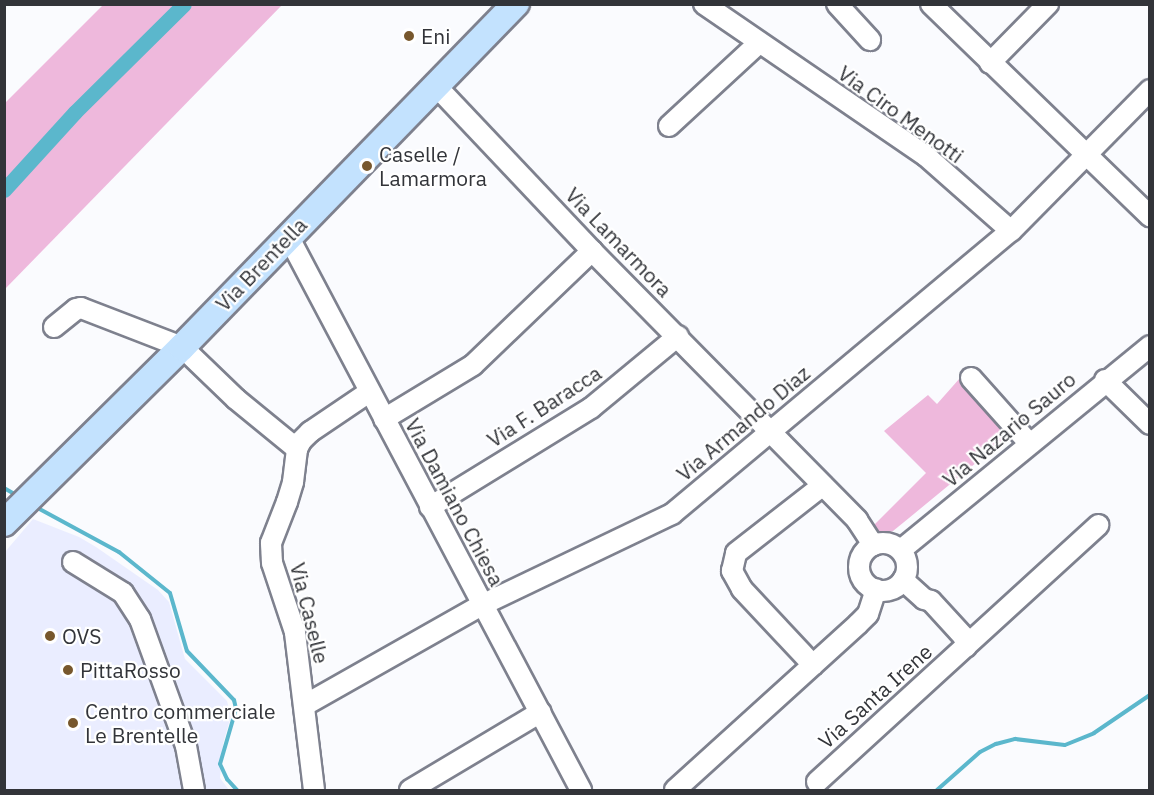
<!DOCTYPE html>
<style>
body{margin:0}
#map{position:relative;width:1154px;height:795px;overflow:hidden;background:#fafbfe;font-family:"IBM Plex Sans",sans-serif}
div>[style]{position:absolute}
.built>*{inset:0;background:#eaedff}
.green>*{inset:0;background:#eeb8dc}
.stream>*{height:4px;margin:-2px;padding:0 2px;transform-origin:2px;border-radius:2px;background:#5bb7cc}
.canal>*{height:15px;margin:-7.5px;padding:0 7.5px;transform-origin:7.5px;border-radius:7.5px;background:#5bb7cc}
.roads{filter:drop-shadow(2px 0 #7e818e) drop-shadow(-2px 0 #7e818e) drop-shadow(0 2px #7e818e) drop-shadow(0 -2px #7e818e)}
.minor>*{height:20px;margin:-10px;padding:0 10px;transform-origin:10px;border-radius:10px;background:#fff}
.minor>.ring{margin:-10px;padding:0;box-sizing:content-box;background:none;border:20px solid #fff;border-radius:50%}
.major>*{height:26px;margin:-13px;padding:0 13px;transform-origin:13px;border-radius:13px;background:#c3e2fe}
.dots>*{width:16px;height:16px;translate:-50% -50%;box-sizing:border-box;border:3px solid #fff;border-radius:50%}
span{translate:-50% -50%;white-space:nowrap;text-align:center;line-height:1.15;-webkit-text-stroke:4.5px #fff;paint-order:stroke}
.poi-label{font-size:21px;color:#323439}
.left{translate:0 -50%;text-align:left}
.street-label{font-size:21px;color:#323439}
.frame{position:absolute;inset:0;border:6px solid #323439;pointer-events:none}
</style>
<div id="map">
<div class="built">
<div style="clip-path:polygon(33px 519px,79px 537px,96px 547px,158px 590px,169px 602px,185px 659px,227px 701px,231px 716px,223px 744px,220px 778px,229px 790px,5px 790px,5px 552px)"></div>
</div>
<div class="green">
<div style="clip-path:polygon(103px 5px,282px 5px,5px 289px,5px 103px)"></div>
<div style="clip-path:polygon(960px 378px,1011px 434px,909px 518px,893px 531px,883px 534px,873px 526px,926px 473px,884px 431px,928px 395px,937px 404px)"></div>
</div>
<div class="stream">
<div style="left:4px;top:488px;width:16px;rotate:30deg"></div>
<div style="left:34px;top:506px;width:97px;rotate:28.4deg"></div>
<div style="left:119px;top:552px;width:65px;rotate:38.8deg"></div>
<div style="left:170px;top:593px;width:60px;rotate:73.7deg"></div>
<div style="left:187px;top:651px;width:68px;rotate:46.2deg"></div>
<div style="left:234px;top:700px;width:9px;rotate:77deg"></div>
<div style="left:236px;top:709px;width:57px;rotate:106.2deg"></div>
<div style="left:220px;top:764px;width:17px;rotate:65deg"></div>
<div style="left:227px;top:779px;width:15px;rotate:48deg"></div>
<div style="left:937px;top:790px;width:57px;rotate:-41.5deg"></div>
<div style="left:980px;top:752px;width:18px;rotate:-27deg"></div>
<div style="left:996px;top:744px;width:20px;rotate:-15deg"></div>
<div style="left:1015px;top:739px;width:50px;rotate:6.8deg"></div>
<div style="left:1065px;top:745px;width:31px;rotate:-22deg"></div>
<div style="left:1094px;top:733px;width:68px;rotate:-34.2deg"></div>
</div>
<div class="canal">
<div style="left:4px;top:190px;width:105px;rotate:-47.7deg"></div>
<div style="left:75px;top:112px;width:153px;rotate:-44.7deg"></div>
</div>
<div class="roads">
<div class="minor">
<div style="left:704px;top:4px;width:269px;rotate:34.4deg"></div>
<div style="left:926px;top:156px;width:113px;rotate:41.4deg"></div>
<div style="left:837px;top:4px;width:49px;rotate:47.5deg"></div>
<div style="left:931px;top:4px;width:305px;rotate:44.1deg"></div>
<div style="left:990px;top:63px;width:83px;rotate:-45.5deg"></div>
<div style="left:436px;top:86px;width:227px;rotate:46.6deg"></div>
<div style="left:592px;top:251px;width:378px;rotate:45.4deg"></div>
<div style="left:857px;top:520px;width:30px;rotate:57deg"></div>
<div style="left:669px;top:126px;width:121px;rotate:-42.7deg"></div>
<div style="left:288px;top:236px;width:627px;rotate:62.13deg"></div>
<div style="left:54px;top:327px;width:28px;rotate:-39deg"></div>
<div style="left:76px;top:309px;width:5px;rotate:-11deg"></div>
<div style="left:81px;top:308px;width:108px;rotate:21.1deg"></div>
<div style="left:182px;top:347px;width:75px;rotate:43.9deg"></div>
<div style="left:236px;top:399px;width:79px;rotate:39.3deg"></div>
<div style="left:971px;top:378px;width:87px;rotate:48.3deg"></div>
<div style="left:1105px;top:380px;width:63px;rotate:44.4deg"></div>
<div style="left:384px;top:419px;width:104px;rotate:-31.2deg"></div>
<div style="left:473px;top:365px;width:165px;rotate:-43.8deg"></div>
<div style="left:430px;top:507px;width:189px;rotate:-31.6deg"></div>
<div style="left:591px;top:408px;width:113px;rotate:-39.6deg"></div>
<div class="ring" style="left:859px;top:543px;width:28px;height:28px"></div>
<div style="left:901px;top:550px;width:322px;rotate:-39.3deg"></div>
<div style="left:73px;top:562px;width:59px;rotate:31.8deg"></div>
<div style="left:123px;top:593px;width:31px;rotate:57deg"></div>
<div style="left:140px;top:619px;width:135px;rotate:70.1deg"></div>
<div style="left:186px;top:746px;width:45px;rotate:79.7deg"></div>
<div style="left:903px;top:580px;width:28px;rotate:42deg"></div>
<div style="left:924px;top:599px;width:7px;rotate:16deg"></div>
<div style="left:931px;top:601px;width:49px;rotate:47.5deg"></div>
<div style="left:964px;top:637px;width:10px;rotate:79deg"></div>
<div style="left:813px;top:665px;width:104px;rotate:-133.1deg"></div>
<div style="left:742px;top:589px;width:21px;rotate:-119deg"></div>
<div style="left:732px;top:571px;width:18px;rotate:-77deg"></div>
<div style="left:736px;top:553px;width:110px;rotate:-38deg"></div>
<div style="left:305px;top:705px;width:203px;rotate:-29.5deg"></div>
<div style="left:482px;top:605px;width:211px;rotate:-25.6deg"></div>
<div style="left:672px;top:514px;width:442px;rotate:-39.9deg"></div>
<div style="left:1011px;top:231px;width:198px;rotate:-45.4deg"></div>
<div style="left:817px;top:782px;width:381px;rotate:-42.4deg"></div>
<div style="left:314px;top:790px;width:159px;rotate:-96.9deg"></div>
<div style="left:295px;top:632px;width:73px;rotate:-108.4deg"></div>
<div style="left:272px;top:563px;width:20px;rotate:-93deg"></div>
<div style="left:271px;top:543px;width:44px;rotate:-68.7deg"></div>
<div style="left:287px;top:502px;width:21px;rotate:-73deg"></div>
<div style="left:293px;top:482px;width:33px;rotate:-83deg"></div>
<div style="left:297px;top:449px;width:9px;rotate:-63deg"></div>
<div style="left:301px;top:441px;width:13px;rotate:-45deg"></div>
<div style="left:310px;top:432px;width:71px;rotate:-34.1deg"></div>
<div style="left:410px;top:790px;width:152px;rotate:-30.8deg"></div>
<div style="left:675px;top:790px;width:247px;rotate:-42.2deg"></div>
<div style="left:858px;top:624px;width:14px;rotate:-45deg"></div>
<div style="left:868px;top:614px;width:26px;rotate:-72deg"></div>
</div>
<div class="major">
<div style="left:4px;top:523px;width:250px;rotate:-44.7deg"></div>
<div style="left:182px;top:347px;width:479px;rotate:-45.8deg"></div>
</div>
</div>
<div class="dots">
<div style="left:409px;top:36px;background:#77572d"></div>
<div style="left:367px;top:166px;background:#77572d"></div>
<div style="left:50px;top:636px;background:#77572d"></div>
<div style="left:68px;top:670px;background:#77572d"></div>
<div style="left:73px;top:723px;background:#77572d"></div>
</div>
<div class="poi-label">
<span class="left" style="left:421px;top:36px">Eni</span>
<span class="left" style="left:379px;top:166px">Caselle /<br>Lamarmora</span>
<span class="left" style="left:62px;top:636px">OVS</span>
<span class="left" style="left:80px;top:670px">PittaRosso</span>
<span class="left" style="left:85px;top:723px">Centro commerciale<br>Le Brentelle</span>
</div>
<div class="street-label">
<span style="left:901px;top:114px;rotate:36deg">Via Ciro Menotti</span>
<span style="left:619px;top:242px;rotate:46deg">Via Lamarmora</span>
<span style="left:261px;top:264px;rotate:-46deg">Via Brentella</span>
<span style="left:544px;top:406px;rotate:-33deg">Via F. Baracca</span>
<span style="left:743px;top:423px;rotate:-40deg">Via Armando Diaz</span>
<span style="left:1009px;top:429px;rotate:-40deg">Via Nazario Sauro</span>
<span style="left:455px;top:502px;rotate:62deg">Via Damiano Chiesa</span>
<span style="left:310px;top:613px;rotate:76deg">Via Caselle</span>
<span style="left:875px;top:696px;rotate:-42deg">Via Santa Irene</span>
</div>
<div class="frame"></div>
</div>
